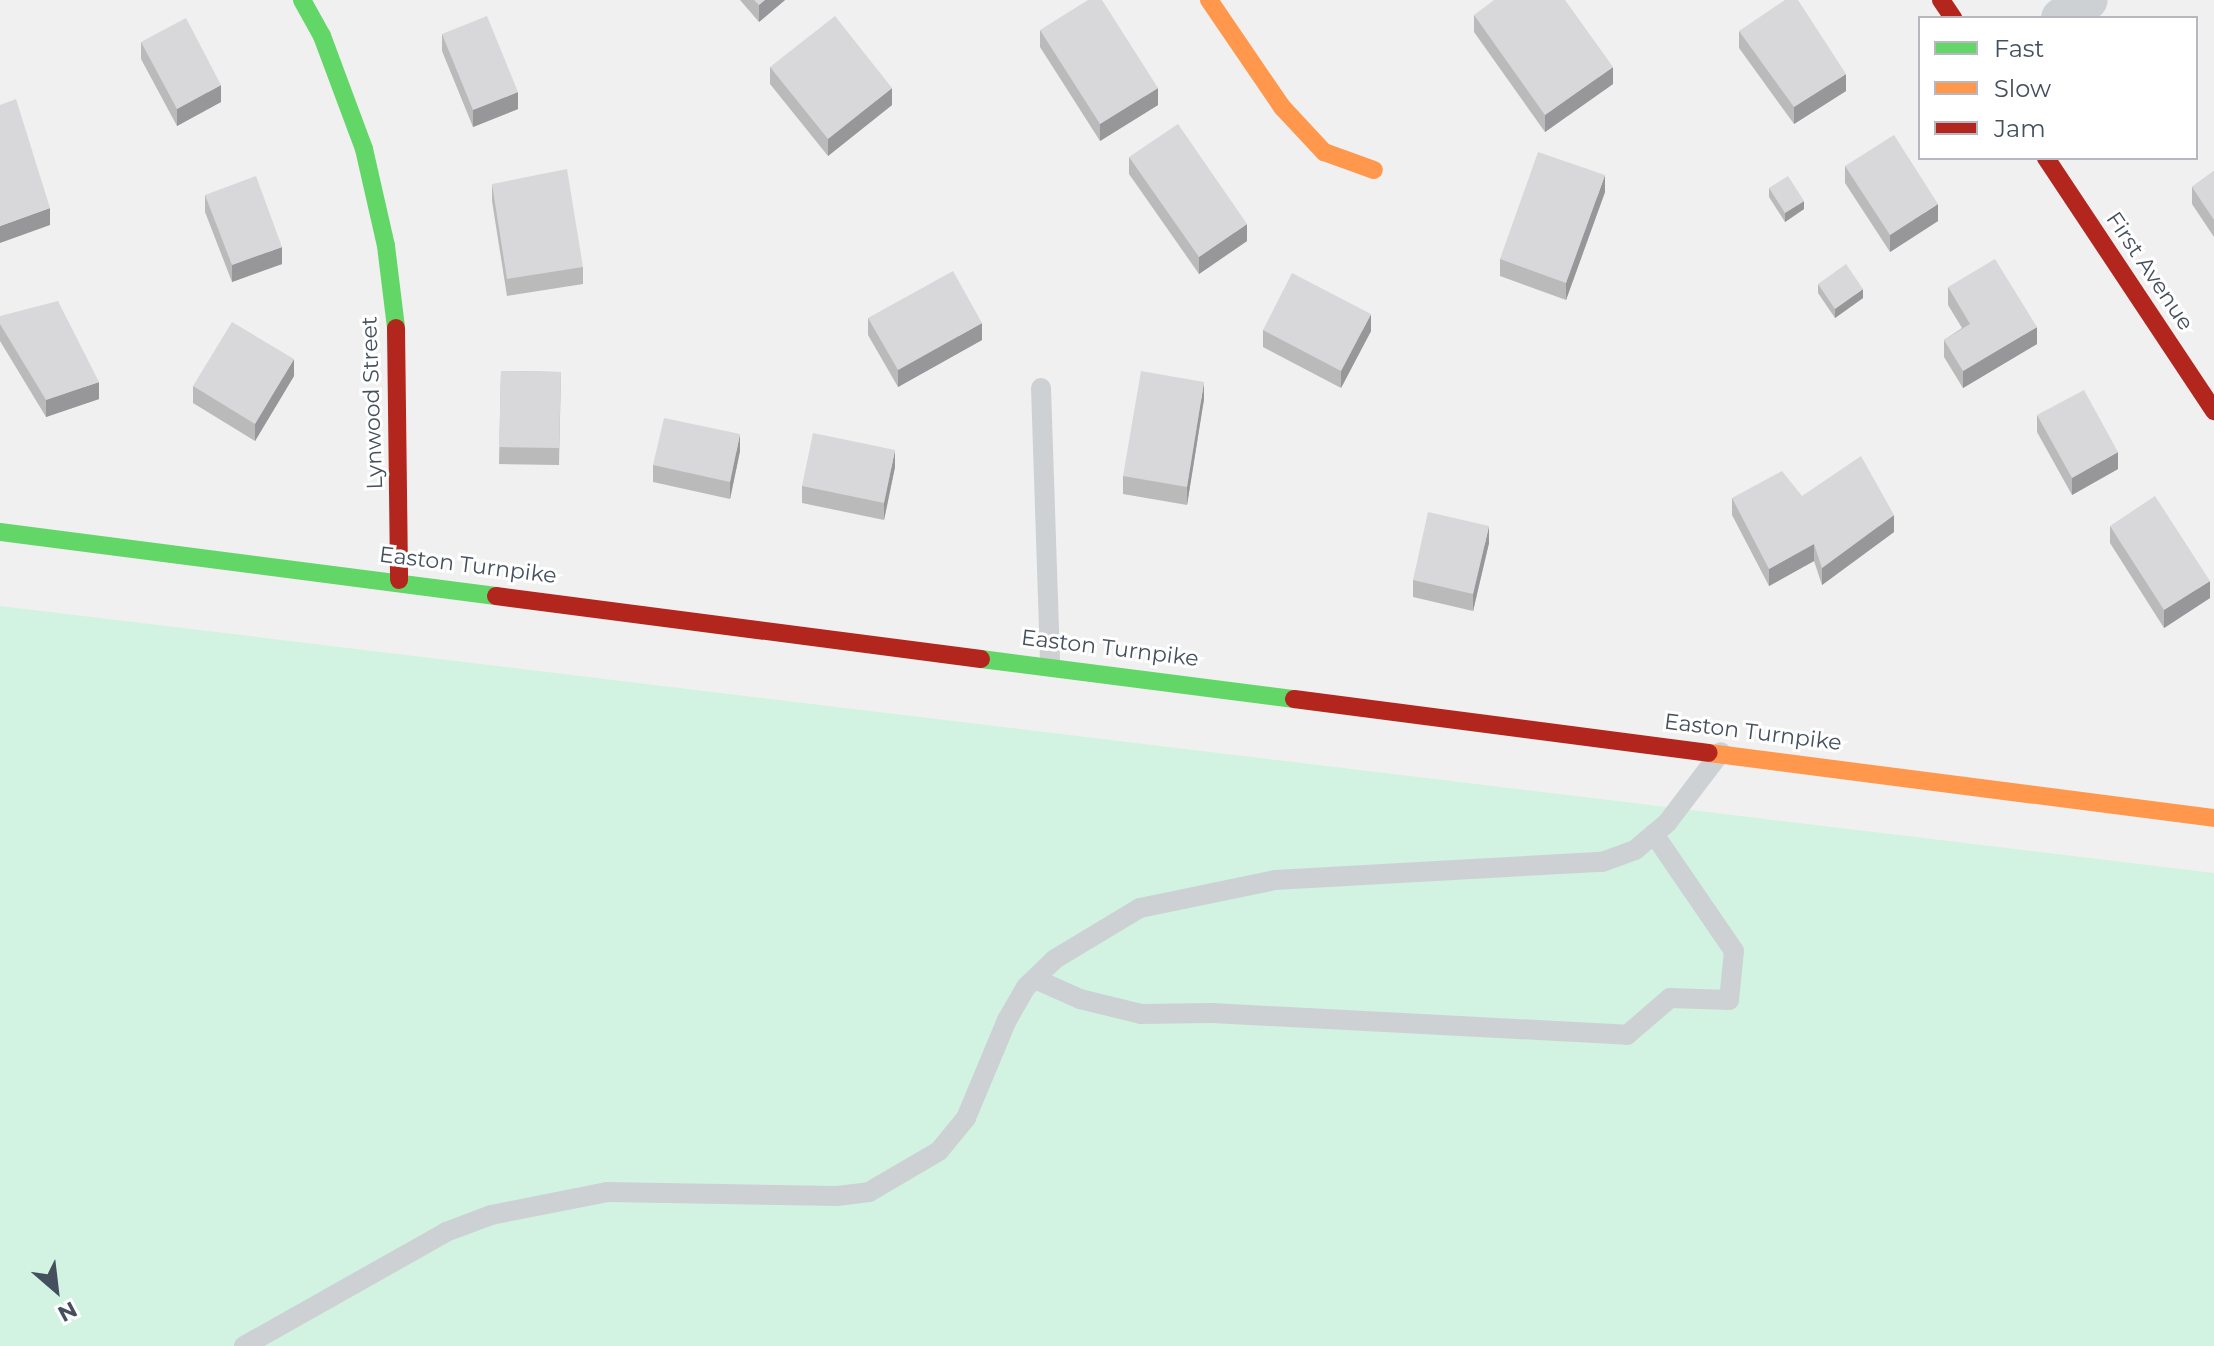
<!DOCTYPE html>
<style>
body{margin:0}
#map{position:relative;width:2214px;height:1346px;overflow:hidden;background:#f1f0f0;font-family:Montserrat,sans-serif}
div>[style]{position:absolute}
.green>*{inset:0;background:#d2f3e2}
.lane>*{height:20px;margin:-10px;padding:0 10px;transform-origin:10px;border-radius:10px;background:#ced1d4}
.street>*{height:40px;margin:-20px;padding:0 20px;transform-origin:20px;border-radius:20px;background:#ced1d4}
.fast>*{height:18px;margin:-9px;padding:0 9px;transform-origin:9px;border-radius:9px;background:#63d668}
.slow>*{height:18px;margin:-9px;padding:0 9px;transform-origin:9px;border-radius:9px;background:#ff974d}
.jam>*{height:18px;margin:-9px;padding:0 9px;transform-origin:9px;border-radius:9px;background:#b3261e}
.wall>*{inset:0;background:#bababb}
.shaded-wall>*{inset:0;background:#979799}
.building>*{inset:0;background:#d8d8da}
span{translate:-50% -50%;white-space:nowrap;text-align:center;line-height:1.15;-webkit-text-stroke:6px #fff;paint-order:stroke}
.street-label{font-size:22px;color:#45505f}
.legend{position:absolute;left:1918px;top:16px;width:280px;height:144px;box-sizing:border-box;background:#fff;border:2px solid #b5b9bf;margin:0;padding:10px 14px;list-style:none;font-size:24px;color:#45505f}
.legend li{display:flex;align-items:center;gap:16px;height:40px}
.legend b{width:40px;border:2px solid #b5b9bf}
.north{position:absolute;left:16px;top:1250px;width:80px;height:80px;-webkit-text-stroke:6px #fff;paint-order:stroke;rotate:152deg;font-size:22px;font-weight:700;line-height:32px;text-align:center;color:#45505f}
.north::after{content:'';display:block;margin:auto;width:28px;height:36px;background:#45505f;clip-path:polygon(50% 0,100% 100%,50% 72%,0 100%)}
</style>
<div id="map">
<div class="green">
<div style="clip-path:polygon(0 606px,2214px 873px,2214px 1346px,0 1346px)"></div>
</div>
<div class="lane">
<div style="left:1041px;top:388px;width:277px;rotate:88.1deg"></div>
<div style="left:1035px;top:979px;width:49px;rotate:24deg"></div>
<div style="left:1080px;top:999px;width:63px;rotate:13.8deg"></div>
<div style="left:1141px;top:1014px;width:71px;rotate:-0.8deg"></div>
<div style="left:1212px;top:1013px;width:416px;rotate:3deg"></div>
<div style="left:1627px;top:1035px;width:57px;rotate:-40.7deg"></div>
<div style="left:1670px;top:998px;width:59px;rotate:1.9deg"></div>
<div style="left:1729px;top:1000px;width:49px;rotate:-84.2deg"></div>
<div style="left:1734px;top:951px;width:142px;rotate:-124.4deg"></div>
<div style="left:244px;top:1346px;width:232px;rotate:-29.4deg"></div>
<div style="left:446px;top:1232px;width:48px;rotate:-20.7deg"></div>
<div style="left:491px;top:1215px;width:118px;rotate:-11.2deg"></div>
<div style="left:607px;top:1192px;width:230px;rotate:1deg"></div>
<div style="left:837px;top:1196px;width:32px;rotate:-7deg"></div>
<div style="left:869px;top:1192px;width:81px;rotate:-30.4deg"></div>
<div style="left:939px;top:1151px;width:43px;rotate:-50.7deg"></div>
<div style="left:966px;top:1118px;width:106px;rotate:-67.3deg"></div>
<div style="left:1007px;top:1020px;width:38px;rotate:-60deg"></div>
<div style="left:1026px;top:987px;width:40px;rotate:-44deg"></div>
<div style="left:1055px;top:959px;width:99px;rotate:-31deg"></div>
<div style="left:1140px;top:908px;width:138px;rotate:-11.7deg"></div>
<div style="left:1275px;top:880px;width:327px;rotate:-3.2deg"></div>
<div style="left:1602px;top:862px;width:35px;rotate:-20deg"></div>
<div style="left:1635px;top:850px;width:42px;rotate:-40.2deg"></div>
<div style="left:1667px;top:823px;width:89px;rotate:-52.7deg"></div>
</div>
<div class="street">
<div style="left:2061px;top:18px;width:32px;rotate:-34deg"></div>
</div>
<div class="fast">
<div style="left:302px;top:0;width:41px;rotate:60.9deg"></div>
<div style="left:322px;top:36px;width:121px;rotate:69.6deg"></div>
<div style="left:364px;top:149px;width:99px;rotate:77.2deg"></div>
<div style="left:386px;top:246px;width:83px;rotate:83deg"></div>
<div style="left:0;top:532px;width:500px;rotate:7.35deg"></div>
<div style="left:981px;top:659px;width:316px;rotate:7.3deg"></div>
</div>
<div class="slow">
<div style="left:1209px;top:0;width:130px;rotate:55.7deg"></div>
<div style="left:1282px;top:107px;width:62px;rotate:47deg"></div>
<div style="left:1324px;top:152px;width:53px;rotate:19.8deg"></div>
<div style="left:1709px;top:753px;width:509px;rotate:7.33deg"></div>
</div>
<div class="jam">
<div style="left:1941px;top:0;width:22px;rotate:56deg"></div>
<div style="left:2046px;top:158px;width:304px;rotate:56.4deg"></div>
<div style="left:396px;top:328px;width:252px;rotate:89.3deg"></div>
<div style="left:496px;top:596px;width:489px;rotate:7.4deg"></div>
<div style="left:1294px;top:699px;width:418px;rotate:7.4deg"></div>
</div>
<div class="wall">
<div style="clip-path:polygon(740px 0,785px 0,759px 22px)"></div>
<div style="clip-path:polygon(1474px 15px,1613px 84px,1545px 132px,1474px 32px)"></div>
<div style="clip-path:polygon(1040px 30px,1158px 105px,1100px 141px,1040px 47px)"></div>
<div style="clip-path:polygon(1739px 31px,1846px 91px,1794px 124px,1739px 48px)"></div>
<div style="clip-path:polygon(442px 34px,518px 109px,473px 127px,442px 51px)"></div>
<div style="clip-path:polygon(141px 42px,221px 102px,177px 126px,141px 59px)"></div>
<div style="clip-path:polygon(770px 67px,892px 105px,828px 156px,770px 84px)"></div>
<div style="clip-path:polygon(1129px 157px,1247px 241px,1199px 274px,1129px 174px)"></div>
<div style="clip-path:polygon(1845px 166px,1938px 221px,1890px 252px,1845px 183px)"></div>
<div style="clip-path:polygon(2214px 171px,2214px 237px,2192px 204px,2192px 187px)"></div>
<div style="clip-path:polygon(492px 184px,583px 267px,583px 284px,507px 296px,492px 201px)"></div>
<div style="clip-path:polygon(1769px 188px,1804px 209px,1785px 222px,1769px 197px)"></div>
<div style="clip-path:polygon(1605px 192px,1566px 300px,1500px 276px,1500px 259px)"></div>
<div style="clip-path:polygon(205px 195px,282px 264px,232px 282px,205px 212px)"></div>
<div style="clip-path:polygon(1818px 284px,1863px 298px,1835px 318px,1818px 293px)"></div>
<div style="clip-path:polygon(1948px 287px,2037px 344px,1963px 388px,1944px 357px,1944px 340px,1962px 328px,1948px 305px)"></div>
<div style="clip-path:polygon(0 316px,99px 399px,46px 417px,0 341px)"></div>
<div style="clip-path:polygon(868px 318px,982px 340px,898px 387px,868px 335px)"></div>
<div style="clip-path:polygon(1263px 330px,1371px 331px,1341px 388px,1263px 347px)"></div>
<div style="clip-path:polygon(501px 371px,561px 372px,559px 465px,499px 464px)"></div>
<div style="clip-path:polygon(294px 376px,255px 441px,193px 403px,193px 386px)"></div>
<div style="clip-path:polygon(1204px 399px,1187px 505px,1123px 494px,1123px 476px)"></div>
<div style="clip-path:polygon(2037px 415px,2118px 469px,2072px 495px,2037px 432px)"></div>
<div style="clip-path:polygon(740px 451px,730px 499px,653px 482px,653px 465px)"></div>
<div style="clip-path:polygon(895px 467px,884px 520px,802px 503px,802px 486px)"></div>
<div style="clip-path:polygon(1802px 496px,1894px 532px,1822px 585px,1814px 561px,1769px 586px,1732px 515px,1732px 498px)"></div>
<div style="clip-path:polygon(2110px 526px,2210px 598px,2164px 628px,2110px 543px)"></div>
<div style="clip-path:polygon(1489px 543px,1473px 611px,1413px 597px,1413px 580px)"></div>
</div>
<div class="shaded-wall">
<div style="clip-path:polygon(765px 0,785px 0,759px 22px,759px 5px)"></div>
<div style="clip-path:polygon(1613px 67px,1613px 84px,1545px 132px,1545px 115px)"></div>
<div style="clip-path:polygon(1846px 74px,1846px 91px,1794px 124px,1794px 107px)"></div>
<div style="clip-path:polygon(221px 85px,221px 102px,177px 126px,177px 109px)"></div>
<div style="clip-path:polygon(892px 88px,892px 105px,828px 156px,828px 139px)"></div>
<div style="clip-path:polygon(1158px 88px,1158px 105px,1100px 141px,1100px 124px)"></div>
<div style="clip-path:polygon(518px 92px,518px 109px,473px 127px,473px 110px)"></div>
<div style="clip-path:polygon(1605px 175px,1605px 192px,1566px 300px,1566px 283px)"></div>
<div style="clip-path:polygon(1804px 201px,1804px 209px,1785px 222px,1785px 213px)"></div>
<div style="clip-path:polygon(1938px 204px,1938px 221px,1890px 252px,1890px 235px)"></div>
<div style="clip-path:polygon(50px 208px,50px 225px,0 243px,0 226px)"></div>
<div style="clip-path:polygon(1247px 224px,1247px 241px,1199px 274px,1199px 257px)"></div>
<div style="clip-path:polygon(282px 247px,282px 264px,232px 282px,232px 265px)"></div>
<div style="clip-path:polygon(1863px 289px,1863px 298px,1835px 318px,1835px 309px)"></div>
<div style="clip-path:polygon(1371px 314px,1371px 331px,1341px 388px,1341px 371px)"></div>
<div style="clip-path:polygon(982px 323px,982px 340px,898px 387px,898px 370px)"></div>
<div style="clip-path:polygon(2037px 327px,2037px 344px,1963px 388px,1963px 371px)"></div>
<div style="clip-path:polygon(294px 359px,294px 376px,255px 441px,255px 424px)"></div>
<div style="clip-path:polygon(99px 382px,99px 399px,46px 417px,46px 400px)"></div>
<div style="clip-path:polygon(1204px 382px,1204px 399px,1187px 505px,1187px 487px)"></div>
<div style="clip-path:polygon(740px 434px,740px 451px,730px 499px,730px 482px)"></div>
<div style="clip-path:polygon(895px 450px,895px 467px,884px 520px,884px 503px)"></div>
<div style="clip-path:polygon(2118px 452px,2118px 469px,2072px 495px,2072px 478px)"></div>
<div style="clip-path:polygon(1894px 515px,1894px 532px,1822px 585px,1822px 568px)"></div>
<div style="clip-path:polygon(1489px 526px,1489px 543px,1473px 611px,1473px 594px)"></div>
<div style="clip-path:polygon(1814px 544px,1814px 561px,1769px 586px,1769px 569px)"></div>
<div style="clip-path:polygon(2210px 581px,2210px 598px,2164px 628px,2164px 610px)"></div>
</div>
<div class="building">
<div style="clip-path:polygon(754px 0,765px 0,759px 5px)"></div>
<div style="clip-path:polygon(1088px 0,1102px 0,1158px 88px,1100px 124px,1040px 30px)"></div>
<div style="clip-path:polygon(1494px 0,1565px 0,1613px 67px,1545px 115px,1474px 15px)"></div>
<div style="clip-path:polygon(1785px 0,1798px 0,1846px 74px,1794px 107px,1739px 31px)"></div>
<div style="clip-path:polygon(487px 16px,518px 92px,473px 110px,442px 34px)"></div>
<div style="clip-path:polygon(835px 16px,892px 88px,828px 139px,770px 67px)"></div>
<div style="clip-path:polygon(186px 18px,221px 85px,177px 109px,141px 42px)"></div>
<div style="clip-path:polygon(16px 99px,50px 208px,0 226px,0 105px)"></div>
<div style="clip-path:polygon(1178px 124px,1247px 224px,1199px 257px,1129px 157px)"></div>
<div style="clip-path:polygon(1894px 135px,1938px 204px,1890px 235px,1845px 166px)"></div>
<div style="clip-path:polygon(1538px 152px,1605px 175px,1566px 283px,1500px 259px)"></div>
<div style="clip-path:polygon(567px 169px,583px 267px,507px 279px,492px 184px)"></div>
<div style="clip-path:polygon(2214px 171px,2214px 220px,2192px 187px)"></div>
<div style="clip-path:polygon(256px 176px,282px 247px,232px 265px,205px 195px)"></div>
<div style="clip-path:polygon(1788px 176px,1804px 201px,1785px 213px,1769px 188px)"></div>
<div style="clip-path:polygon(1995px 259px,2037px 327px,1963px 371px,1944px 340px,1970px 324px,1948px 287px)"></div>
<div style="clip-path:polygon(1846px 264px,1863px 289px,1835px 309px,1818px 284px)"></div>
<div style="clip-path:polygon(953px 271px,982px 323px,898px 370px,868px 318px)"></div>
<div style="clip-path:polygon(1292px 273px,1371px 314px,1341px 371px,1263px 330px)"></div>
<div style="clip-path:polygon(58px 301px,99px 382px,46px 400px,0 324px,0 316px)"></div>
<div style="clip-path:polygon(232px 322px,294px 359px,255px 424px,193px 386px)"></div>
<div style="clip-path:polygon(501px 371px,561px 372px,559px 448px,499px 447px)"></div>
<div style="clip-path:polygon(1141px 371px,1204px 382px,1187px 487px,1123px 476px)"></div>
<div style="clip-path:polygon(2084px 390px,2118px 452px,2072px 478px,2037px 415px)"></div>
<div style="clip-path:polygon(664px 418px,740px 434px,730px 482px,653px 465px)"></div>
<div style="clip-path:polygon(813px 433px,895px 450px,884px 503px,802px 486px)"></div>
<div style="clip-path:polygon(1861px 456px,1894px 515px,1822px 568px,1814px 544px,1769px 569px,1732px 498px,1782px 471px,1802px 496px)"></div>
<div style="clip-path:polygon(2155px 496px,2210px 581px,2164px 610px,2110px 526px)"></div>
<div style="clip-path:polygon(1428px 512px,1489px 526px,1473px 594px,1413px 580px)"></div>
</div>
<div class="street-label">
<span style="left:2150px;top:271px;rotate:56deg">First Avenue</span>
<span style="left:372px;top:403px;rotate:-92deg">Lynwood Street</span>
<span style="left:468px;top:565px;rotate:7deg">Easton Turnpike</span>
<span style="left:1110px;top:648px;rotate:7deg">Easton Turnpike</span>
<span style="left:1753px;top:732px;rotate:7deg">Easton Turnpike</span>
</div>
<ul class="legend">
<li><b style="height:10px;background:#63d668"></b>Fast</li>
<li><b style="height:10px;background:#ff974d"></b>Slow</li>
<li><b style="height:10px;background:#b3261e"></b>Jam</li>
</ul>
<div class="north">N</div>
</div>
